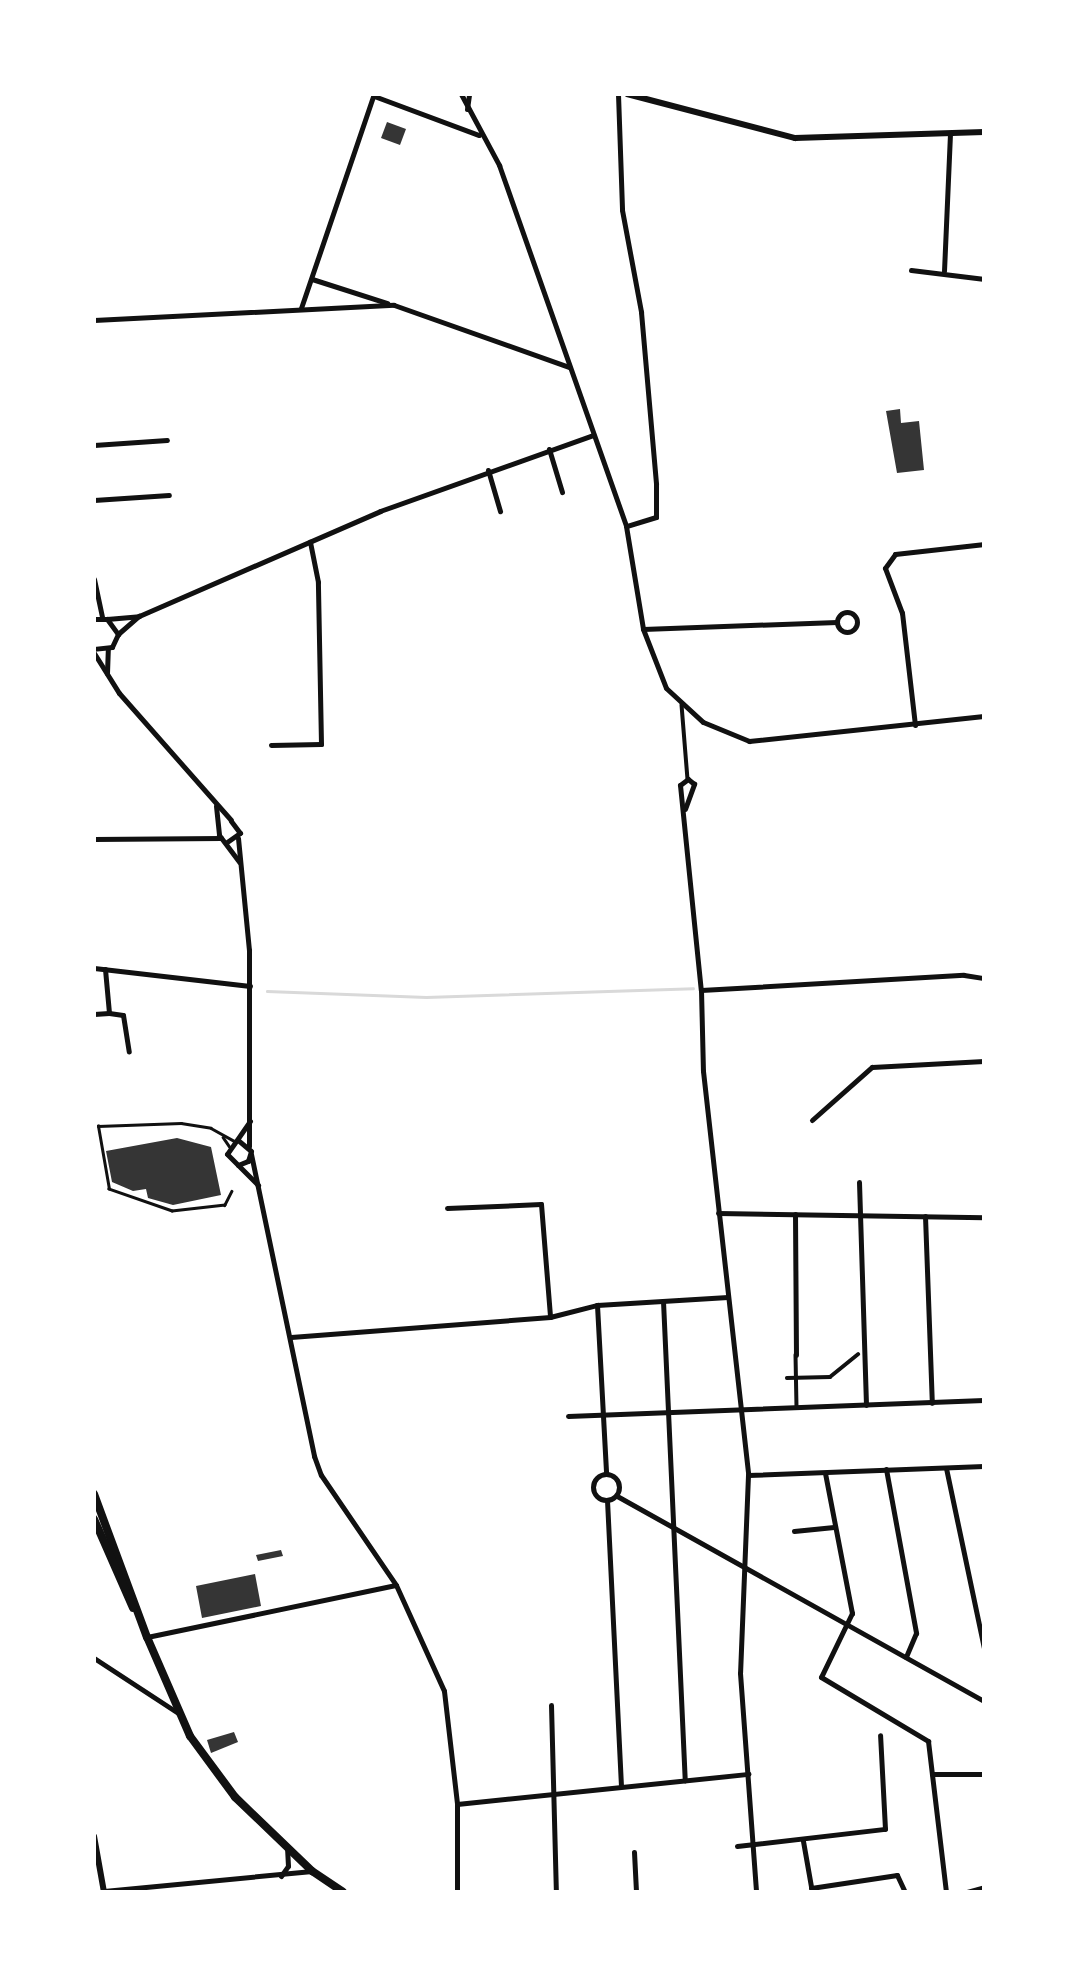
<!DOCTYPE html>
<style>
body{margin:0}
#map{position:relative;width:1078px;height:1986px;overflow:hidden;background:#fff;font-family:"Space Grotesk",sans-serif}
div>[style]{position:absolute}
.stream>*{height:2.5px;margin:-1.25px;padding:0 1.25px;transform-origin:1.25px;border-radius:1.25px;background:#d9d9d9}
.building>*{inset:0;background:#353535}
.service>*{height:2.5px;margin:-1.25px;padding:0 1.25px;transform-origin:1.25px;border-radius:1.25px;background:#111}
.pedestrian>*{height:3.5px;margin:-1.75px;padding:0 1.75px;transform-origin:1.75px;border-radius:1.75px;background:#111}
.minor>*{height:5px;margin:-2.5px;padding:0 2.5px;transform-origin:2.5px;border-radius:2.5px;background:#111}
.minor>.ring{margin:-2.5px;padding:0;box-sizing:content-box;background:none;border:5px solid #111;border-radius:50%}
.tertiary>*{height:6px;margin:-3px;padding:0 3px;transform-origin:3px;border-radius:3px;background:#111}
.primary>*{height:8px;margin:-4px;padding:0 4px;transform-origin:4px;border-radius:4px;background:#111}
span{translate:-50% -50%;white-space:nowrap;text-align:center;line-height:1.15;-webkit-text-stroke:6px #fff;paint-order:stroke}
.frame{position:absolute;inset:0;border:96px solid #fff;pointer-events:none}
</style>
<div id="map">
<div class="stream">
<div style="left:267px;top:991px;width:159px;rotate:2.2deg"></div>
<div style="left:426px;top:997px;width:267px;rotate:-1.9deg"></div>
</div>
<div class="building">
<div style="clip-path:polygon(387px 122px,406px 129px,400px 145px,381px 138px)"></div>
<div style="clip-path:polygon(900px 409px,901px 423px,919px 421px,924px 470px,897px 473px,886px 411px)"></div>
<div style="clip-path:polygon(177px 1138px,211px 1147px,221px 1195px,173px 1205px,148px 1198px,146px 1189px,133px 1191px,112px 1182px,106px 1151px)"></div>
<div style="clip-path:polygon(281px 1550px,283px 1556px,258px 1561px,256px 1555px)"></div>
<div style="clip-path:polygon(255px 1574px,261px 1606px,202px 1618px,196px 1586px)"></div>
<div style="clip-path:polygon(234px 1732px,238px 1742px,211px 1753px,207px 1740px)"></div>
</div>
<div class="service">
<div style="left:223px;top:1137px;width:11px;rotate:56deg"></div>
<div style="left:232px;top:1191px;width:16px;rotate:117deg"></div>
<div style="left:225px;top:1205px;width:53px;rotate:173.5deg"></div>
<div style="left:172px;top:1211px;width:67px;rotate:-160.8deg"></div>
<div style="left:109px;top:1189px;width:64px;rotate:-99.9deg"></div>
<div style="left:98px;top:1126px;width:83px;rotate:-2.1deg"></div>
<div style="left:181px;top:1123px;width:30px;rotate:9deg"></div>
<div style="left:211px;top:1128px;width:26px;rotate:29deg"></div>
</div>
<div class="pedestrian">
<div style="left:682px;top:705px;width:74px;rotate:85.4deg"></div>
<div style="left:796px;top:1355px;width:52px;rotate:88.9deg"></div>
<div style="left:787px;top:1378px;width:43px;rotate:-1.3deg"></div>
<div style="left:830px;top:1377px;width:36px;rotate:-39deg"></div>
</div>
<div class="minor">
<div style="left:461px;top:94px;width:81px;rotate:61.8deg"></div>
<div style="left:499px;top:165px;width:383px;rotate:70.6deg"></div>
<div style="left:626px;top:526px;width:104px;rotate:80.6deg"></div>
<div style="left:643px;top:629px;width:63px;rotate:68.7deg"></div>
<div style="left:666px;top:688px;width:50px;rotate:42.6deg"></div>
<div style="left:703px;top:722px;width:50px;rotate:22.4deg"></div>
<div style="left:749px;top:741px;width:236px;rotate:-6.1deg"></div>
<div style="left:618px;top:94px;width:116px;rotate:88deg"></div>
<div style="left:622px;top:210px;width:104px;rotate:79.4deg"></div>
<div style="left:641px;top:312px;width:173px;rotate:85deg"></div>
<div style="left:656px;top:484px;width:33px;rotate:90deg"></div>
<div style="left:656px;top:517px;width:31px;rotate:163deg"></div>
<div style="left:374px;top:96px;width:112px;rotate:20.4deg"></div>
<div style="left:467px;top:109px;width:15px;rotate:-82deg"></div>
<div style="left:911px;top:270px;width:74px;rotate:7deg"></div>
<div style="left:944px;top:271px;width:138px;rotate:-87.5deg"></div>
<div style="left:312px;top:279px;width:79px;rotate:17.7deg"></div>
<div style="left:301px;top:308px;width:226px;rotate:-71.2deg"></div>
<div style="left:94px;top:320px;width:300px;rotate:-2.9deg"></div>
<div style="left:394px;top:305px;width:186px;rotate:19.5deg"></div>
<div style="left:94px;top:445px;width:73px;rotate:-3.9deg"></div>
<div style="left:549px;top:449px;width:45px;rotate:73.2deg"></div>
<div style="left:488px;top:470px;width:43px;rotate:73.7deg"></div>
<div style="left:94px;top:500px;width:75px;rotate:-3.8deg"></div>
<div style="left:94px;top:579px;width:39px;rotate:78deg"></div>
<div class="ring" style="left:837px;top:612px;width:15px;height:15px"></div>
<div style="left:94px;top:619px;width:13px"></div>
<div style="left:107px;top:619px;width:19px;rotate:54deg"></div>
<div style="left:118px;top:634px;width:14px;rotate:115deg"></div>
<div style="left:112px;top:647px;width:18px;rotate:174deg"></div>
<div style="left:107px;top:619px;width:32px;rotate:-5deg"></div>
<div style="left:139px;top:616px;width:263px;rotate:-23.5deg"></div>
<div style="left:380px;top:511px;width:226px;rotate:-19.6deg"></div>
<div style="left:643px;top:629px;width:194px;rotate:-2.1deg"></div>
<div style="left:118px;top:634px;width:28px;rotate:-41deg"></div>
<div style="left:94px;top:653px;width:47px;rotate:58deg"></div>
<div style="left:119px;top:693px;width:169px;rotate:48.6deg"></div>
<div style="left:107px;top:673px;width:24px;rotate:-88deg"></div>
<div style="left:915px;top:725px;width:113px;rotate:-96.6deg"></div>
<div style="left:902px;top:613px;width:48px;rotate:-110.7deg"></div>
<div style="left:885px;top:568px;width:17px;rotate:-54deg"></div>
<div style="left:895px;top:554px;width:90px;rotate:-6.4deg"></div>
<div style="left:271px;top:745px;width:50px;rotate:-1.1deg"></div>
<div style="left:321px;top:744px;width:162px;rotate:-91.1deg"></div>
<div style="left:318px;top:582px;width:41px;rotate:-101.3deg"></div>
<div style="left:216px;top:806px;width:29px;rotate:84deg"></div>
<div style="left:219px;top:835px;width:34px;rotate:53deg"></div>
<div style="left:685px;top:809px;width:27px;rotate:-70deg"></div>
<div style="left:694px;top:784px;width:8px;rotate:-140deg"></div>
<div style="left:688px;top:779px;width:10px;rotate:143deg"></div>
<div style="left:680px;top:785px;width:206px;rotate:84.2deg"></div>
<div style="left:701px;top:990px;width:81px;rotate:88.6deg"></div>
<div style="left:703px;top:1071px;width:406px;rotate:83.6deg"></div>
<div style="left:748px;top:1475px;width:198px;rotate:92.3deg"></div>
<div style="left:740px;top:1673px;width:220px;rotate:85.8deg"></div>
<div style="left:238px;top:838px;width:113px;rotate:84.4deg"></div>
<div style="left:249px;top:950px;width:196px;rotate:90deg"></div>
<div style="left:94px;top:839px;width:127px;rotate:-0.5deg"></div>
<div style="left:227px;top:842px;width:16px;rotate:-35deg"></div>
<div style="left:240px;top:833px;width:15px;rotate:-127deg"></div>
<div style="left:94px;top:968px;width:157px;rotate:6.6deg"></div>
<div style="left:105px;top:969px;width:44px;rotate:84.8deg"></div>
<div style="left:109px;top:1013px;width:14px;rotate:8deg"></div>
<div style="left:123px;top:1015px;width:37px;rotate:81deg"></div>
<div style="left:701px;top:990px;width:263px;rotate:-3.3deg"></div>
<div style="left:964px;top:975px;width:20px;rotate:9deg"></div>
<div style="left:94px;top:1014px;width:15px;rotate:-4deg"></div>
<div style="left:812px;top:1120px;width:80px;rotate:-41.5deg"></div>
<div style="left:872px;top:1067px;width:112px;rotate:-3.1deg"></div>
<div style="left:250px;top:1121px;width:40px;rotate:124.9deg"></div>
<div style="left:227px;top:1154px;width:44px;rotate:45deg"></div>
<div style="left:251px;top:1154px;width:309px;rotate:78.2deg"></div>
<div style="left:314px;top:1456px;width:20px;rotate:70deg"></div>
<div style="left:321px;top:1475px;width:133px;rotate:55.7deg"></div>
<div style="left:396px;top:1585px;width:116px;rotate:65.6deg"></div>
<div style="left:444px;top:1691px;width:114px;rotate:83.4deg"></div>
<div style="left:457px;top:1804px;width:88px;rotate:90deg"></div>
<div style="left:238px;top:1165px;width:11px;rotate:-22deg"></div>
<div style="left:248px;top:1161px;width:10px;rotate:-73deg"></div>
<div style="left:251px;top:1151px;width:17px;rotate:-140deg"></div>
<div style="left:859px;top:1182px;width:223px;rotate:88.2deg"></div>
<div style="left:447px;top:1208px;width:94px;rotate:-2.4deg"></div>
<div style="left:541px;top:1204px;width:113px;rotate:85.4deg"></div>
<div style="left:718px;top:1213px;width:266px;rotate:0.9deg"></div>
<div style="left:795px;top:1214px;width:141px;rotate:89.6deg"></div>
<div style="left:925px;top:1216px;width:187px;rotate:87.9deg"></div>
<div style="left:663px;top:1301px;width:480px;rotate:87.4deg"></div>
<div style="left:597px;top:1305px;width:168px;rotate:86.9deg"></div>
<div style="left:291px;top:1337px;width:260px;rotate:-4.4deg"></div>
<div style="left:550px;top:1317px;width:49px;rotate:-14.3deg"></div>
<div style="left:597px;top:1305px;width:131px;rotate:-3.5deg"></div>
<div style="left:568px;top:1416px;width:416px;rotate:-2.2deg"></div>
<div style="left:946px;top:1468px;width:184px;rotate:78.1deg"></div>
<div style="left:886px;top:1469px;width:167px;rotate:79.6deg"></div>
<div style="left:916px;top:1633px;width:26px;rotate:113deg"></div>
<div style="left:825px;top:1473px;width:143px;rotate:79.1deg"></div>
<div style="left:852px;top:1613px;width:71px;rotate:115.8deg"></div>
<div style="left:821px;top:1677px;width:125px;rotate:30.9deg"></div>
<div style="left:928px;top:1741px;width:152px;rotate:83.2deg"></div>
<div class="ring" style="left:593px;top:1474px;width:21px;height:21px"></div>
<div style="left:748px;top:1475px;width:236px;rotate:-2.2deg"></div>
<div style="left:617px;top:1496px;width:420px;rotate:29.2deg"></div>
<div style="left:607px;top:1500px;width:286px;rotate:87.2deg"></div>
<div style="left:794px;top:1531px;width:40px;rotate:-5.7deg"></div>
<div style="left:147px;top:1637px;width:254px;rotate:-11.8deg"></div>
<div style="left:94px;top:1658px;width:100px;rotate:33.2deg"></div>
<div style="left:551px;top:1705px;width:187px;rotate:88.5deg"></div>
<div style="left:932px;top:1774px;width:52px"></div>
<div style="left:457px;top:1804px;width:293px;rotate:-5.9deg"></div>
<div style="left:803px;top:1841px;width:52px;rotate:80deg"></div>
<div style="left:737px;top:1846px;width:149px;rotate:-6.6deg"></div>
<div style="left:885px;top:1829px;width:94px;rotate:-93deg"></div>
<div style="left:634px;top:1852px;width:40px;rotate:87.1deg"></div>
<div style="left:281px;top:1876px;width:12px;rotate:-55deg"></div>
<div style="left:288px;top:1866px;width:17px;rotate:-93deg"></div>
<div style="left:811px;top:1888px;width:87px;rotate:-8.6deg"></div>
<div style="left:897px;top:1875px;width:19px;rotate:65deg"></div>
<div style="left:104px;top:1891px;width:209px;rotate:-5.5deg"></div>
<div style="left:967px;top:1892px;width:18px;rotate:-16deg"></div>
</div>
<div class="tertiary">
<div style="left:627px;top:94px;width:174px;rotate:14.7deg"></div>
<div style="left:795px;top:138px;width:189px;rotate:-1.8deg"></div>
<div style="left:94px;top:1836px;width:57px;rotate:79.9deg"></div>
</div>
<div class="primary">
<div style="left:94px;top:1494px;width:153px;rotate:69.7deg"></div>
<div style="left:147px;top:1637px;width:108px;rotate:66.5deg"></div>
<div style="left:190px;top:1736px;width:76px;rotate:53.6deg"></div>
<div style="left:235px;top:1797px;width:107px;rotate:43.9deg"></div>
<div style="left:312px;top:1871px;width:37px;rotate:34deg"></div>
<div style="left:94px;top:1519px;width:97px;rotate:66.3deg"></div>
</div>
<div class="frame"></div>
</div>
